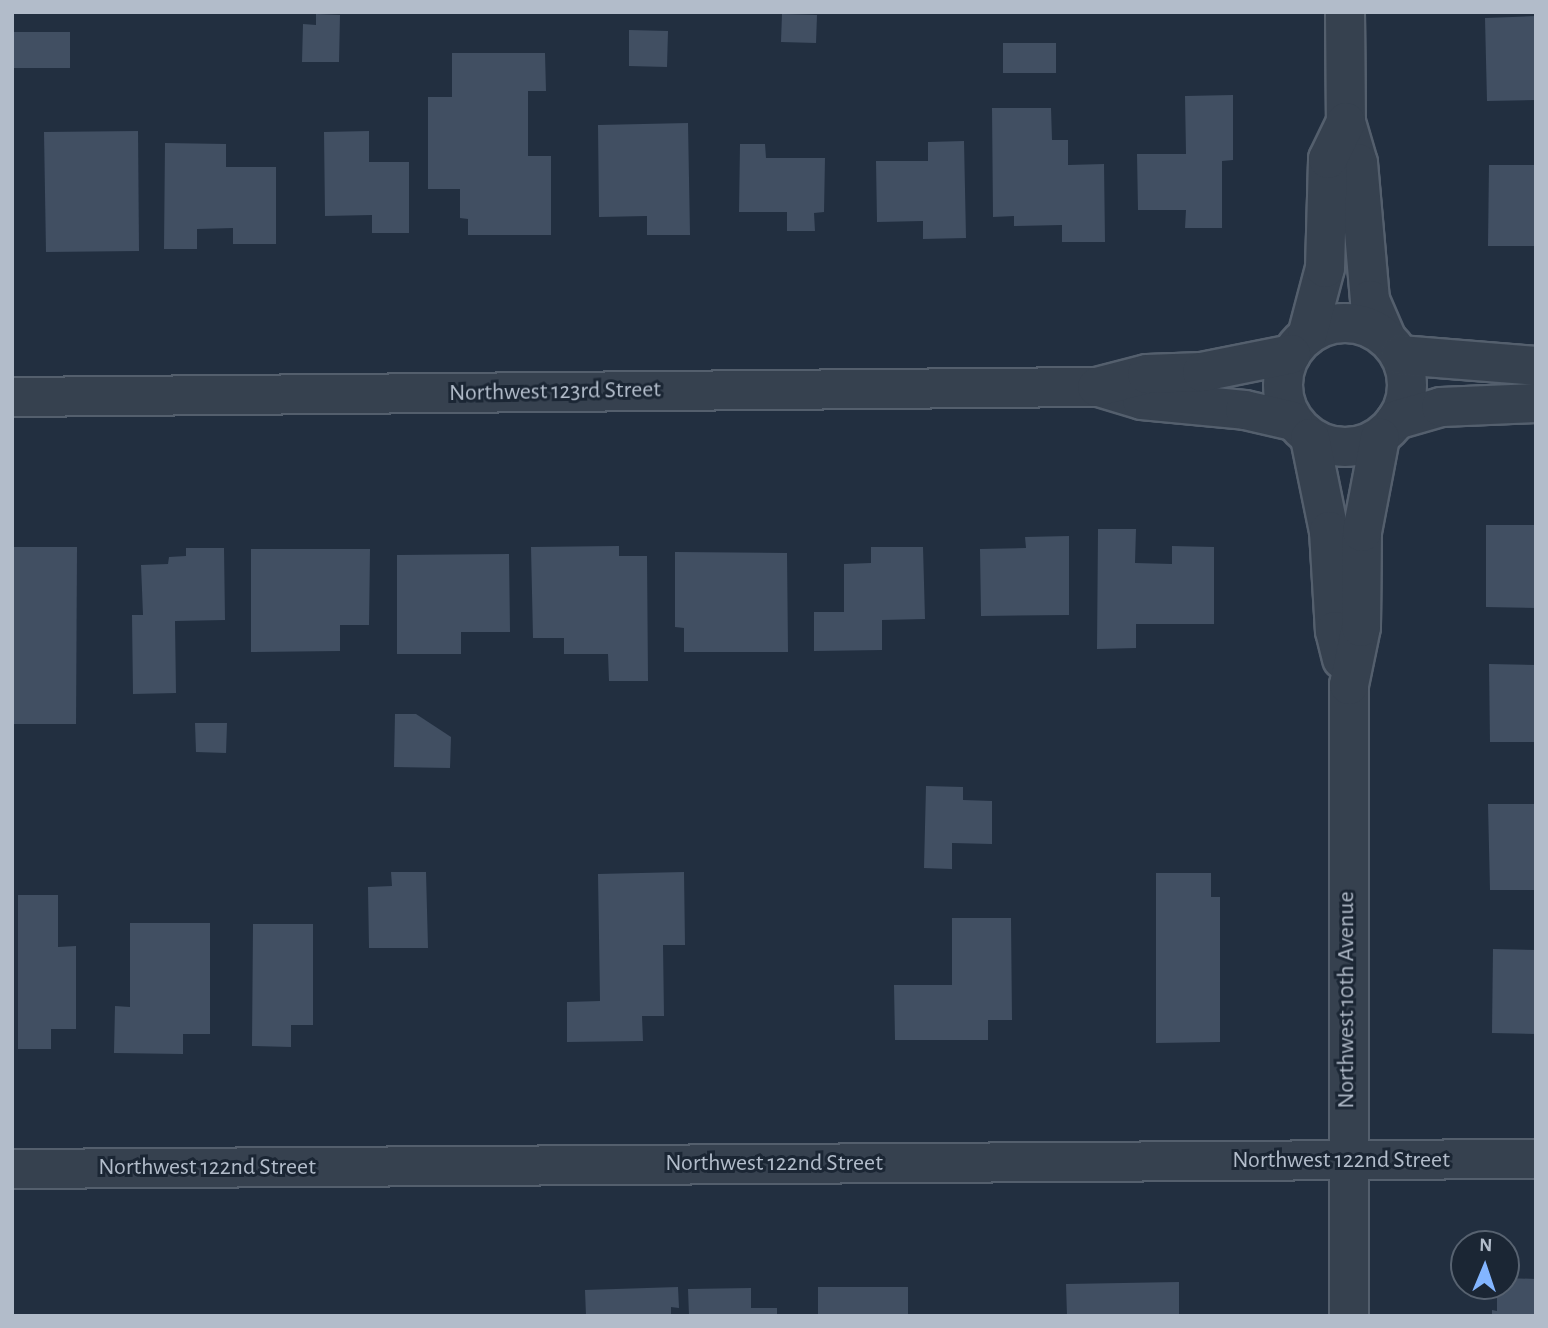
<!DOCTYPE html>
<style>
body{margin:0}
#map{position:relative;width:1548px;height:1328px;overflow:hidden;background:#222f40;font-family:"Alegreya Sans",sans-serif}
div>[style]{position:absolute}
.building>*{inset:0;background:#414f62}
.roads{filter:drop-shadow(2px 0 #545f6d) drop-shadow(-2px 0 #545f6d) drop-shadow(0 2px #545f6d) drop-shadow(0 -2px #545f6d)}
.street>*{height:38px;margin:-19px;padding:0 19px;transform-origin:19px;border-radius:19px;background:#36414f}
.street>.ring{margin:-19px;padding:0;box-sizing:content-box;background:none;border:38px solid #36414f;border-radius:50%}
span{translate:-50% -50%;white-space:nowrap;text-align:center;line-height:1.15;-webkit-text-stroke:6px #1b2634;paint-order:stroke}
.street-label{font-size:24px;color:#b2bcca}
.frame{position:absolute;inset:0;border:14px solid #b2bcca;pointer-events:none}
.north{position:absolute;left:1450px;top:1230px;width:70px;height:70px;box-sizing:border-box;background:#1b2634;border:2px solid #576270;border-radius:50%;rotate:2deg;font-size:19px;font-weight:700;line-height:28px;text-align:center;color:#b2bcca}
.north::after{content:'';display:block;margin:auto;width:24px;height:32px;background:#83b5ff;clip-path:polygon(50% 0,100% 100%,50% 72%,0 100%)}
</style>
<div id="map">
<div class="building">
<div style="clip-path:polygon(316px 14px,340px 15px,339px 62px,302px 62px,303px 24px,316px 25px)"></div>
<div style="clip-path:polygon(782px 14px,817px 15px,816px 43px,781px 42px)"></div>
<div style="clip-path:polygon(1536px 16px,1536px 100px,1487px 101px,1485px 18px)"></div>
<div style="clip-path:polygon(629px 30px,668px 31px,667px 67px,629px 66px)"></div>
<div style="clip-path:polygon(12px 32px,70px 32px,70px 68px,13px 68px)"></div>
<div style="clip-path:polygon(1003px 43px,1056px 43px,1056px 73px,1003px 73px)"></div>
<div style="clip-path:polygon(452px 53px,545px 53px,546px 91px,528px 91px,528px 156px,551px 156px,551px 235px,468px 235px,468px 219px,460px 218px,460px 189px,428px 189px,428px 97px,452px 97px)"></div>
<div style="clip-path:polygon(1233px 95px,1233px 160px,1222px 161px,1222px 228px,1185px 228px,1186px 210px,1138px 210px,1137px 154px,1186px 154px,1185px 96px)"></div>
<div style="clip-path:polygon(992px 108px,1051px 108px,1052px 140px,1068px 140px,1068px 165px,1104px 164px,1105px 242px,1062px 242px,1062px 225px,1014px 226px,1014px 216px,993px 217px)"></div>
<div style="clip-path:polygon(688px 123px,690px 235px,647px 235px,647px 216px,599px 217px,598px 125px)"></div>
<div style="clip-path:polygon(138px 131px,139px 251px,46px 252px,44px 132px)"></div>
<div style="clip-path:polygon(369px 131px,369px 162px,409px 162px,409px 233px,372px 233px,372px 215px,325px 216px,324px 132px)"></div>
<div style="clip-path:polygon(964px 141px,966px 238px,923px 239px,923px 221px,877px 222px,876px 161px,928px 161px,928px 142px)"></div>
<div style="clip-path:polygon(165px 143px,226px 144px,226px 167px,276px 167px,276px 244px,233px 244px,233px 228px,197px 229px,197px 249px,164px 249px)"></div>
<div style="clip-path:polygon(740px 144px,765px 144px,766px 158px,825px 158px,824px 212px,814px 213px,815px 231px,787px 231px,787px 212px,739px 212px)"></div>
<div style="clip-path:polygon(1489px 165px,1536px 165px,1536px 246px,1488px 246px)"></div>
<div style="clip-path:polygon(1486px 525px,1536px 525px,1536px 608px,1486px 607px)"></div>
<div style="clip-path:polygon(1098px 529px,1136px 529px,1135px 563px,1172px 564px,1172px 546px,1214px 547px,1214px 624px,1136px 624px,1136px 648px,1097px 649px)"></div>
<div style="clip-path:polygon(1069px 536px,1069px 615px,981px 616px,980px 549px,1026px 548px,1025px 537px)"></div>
<div style="clip-path:polygon(619px 546px,619px 556px,647px 556px,648px 681px,609px 681px,608px 654px,564px 654px,564px 638px,533px 638px,531px 547px)"></div>
<div style="clip-path:polygon(12px 547px,77px 547px,76px 724px,12px 724px)"></div>
<div style="clip-path:polygon(871px 547px,923px 547px,925px 619px,882px 620px,882px 650px,814px 651px,814px 612px,844px 612px,844px 564px,871px 563px)"></div>
<div style="clip-path:polygon(186px 548px,224px 548px,225px 620px,175px 621px,176px 693px,133px 694px,132px 615px,143px 615px,141px 565px,168px 564px,169px 557px,186px 556px)"></div>
<div style="clip-path:polygon(251px 549px,370px 549px,369px 625px,340px 625px,340px 651px,251px 652px)"></div>
<div style="clip-path:polygon(675px 552px,787px 553px,788px 652px,684px 652px,684px 628px,675px 627px)"></div>
<div style="clip-path:polygon(509px 554px,510px 632px,461px 632px,461px 654px,397px 654px,397px 555px)"></div>
<div style="clip-path:polygon(1489px 664px,1536px 665px,1536px 742px,1490px 742px)"></div>
<div style="clip-path:polygon(395px 714px,416px 714px,451px 737px,450px 768px,394px 767px)"></div>
<div style="clip-path:polygon(195px 723px,227px 723px,226px 753px,196px 752px)"></div>
<div style="clip-path:polygon(926px 786px,963px 787px,963px 800px,992px 801px,992px 844px,952px 843px,952px 869px,924px 868px)"></div>
<div style="clip-path:polygon(1488px 804px,1536px 804px,1536px 890px,1490px 890px)"></div>
<div style="clip-path:polygon(391px 872px,426px 872px,428px 948px,369px 948px,368px 887px,392px 886px)"></div>
<div style="clip-path:polygon(684px 872px,685px 945px,663px 945px,664px 1016px,642px 1016px,643px 1041px,567px 1042px,567px 1002px,600px 1001px,598px 874px)"></div>
<div style="clip-path:polygon(1156px 873px,1211px 873px,1211px 897px,1220px 897px,1220px 1042px,1156px 1043px)"></div>
<div style="clip-path:polygon(18px 895px,58px 895px,58px 947px,76px 946px,76px 1029px,51px 1029px,51px 1049px,18px 1049px)"></div>
<div style="clip-path:polygon(952px 918px,1011px 918px,1012px 1020px,988px 1020px,988px 1040px,895px 1040px,894px 985px,952px 985px)"></div>
<div style="clip-path:polygon(130px 923px,210px 923px,210px 1034px,183px 1034px,183px 1054px,114px 1053px,115px 1006px,130px 1007px)"></div>
<div style="clip-path:polygon(253px 924px,313px 924px,313px 1025px,291px 1025px,291px 1047px,252px 1046px)"></div>
<div style="clip-path:polygon(1493px 949px,1536px 950px,1536px 1034px,1492px 1033px)"></div>
<div style="clip-path:polygon(1506px 1278px,1536px 1279px,1536px 1316px,1492px 1316px,1492px 1310px,1497px 1311px,1497px 1286px,1506px 1286px)"></div>
<div style="clip-path:polygon(1179px 1282px,1179px 1316px,1067px 1316px,1066px 1284px)"></div>
<div style="clip-path:polygon(678px 1287px,679px 1308px,671px 1307px,671px 1316px,586px 1316px,585px 1290px)"></div>
<div style="clip-path:polygon(818px 1287px,908px 1287px,908px 1316px,818px 1316px)"></div>
<div style="clip-path:polygon(751px 1288px,751px 1308px,777px 1308px,777px 1316px,689px 1316px,688px 1289px)"></div>
</div>
<div class="roads">
<div class="street">
<div style="left:1345px;top:12px;width:110px;rotate:89.5deg"></div>
<div style="left:1346px;top:122px;width:43px;rotate:73.7deg"></div>
<div style="left:1358px;top:163px;width:138px;rotate:85deg"></div>
<div style="left:1370px;top:300px;width:40px;rotate:66.6deg"></div>
<div class="ring" style="left:1283px;top:323px;width:86px;height:86px"></div>
<div style="left:1307px;top:336px;width:70px;rotate:-75.2deg"></div>
<div style="left:1325px;top:268px;width:109px;rotate:-88.4deg"></div>
<div style="left:1328px;top:159px;width:41px;rotate:-64.1deg"></div>
<div style="left:1400px;top:355px;width:136px;rotate:4.6deg"></div>
<div style="left:1099px;top:387px;width:45px;rotate:16.8deg"></div>
<div style="left:1142px;top:400px;width:103px;rotate:5.5deg"></div>
<div style="left:1245px;top:410px;width:49px;rotate:12.9deg"></div>
<div style="left:12px;top:397px;width:1085px;rotate:-0.53deg"></div>
<div style="left:1097px;top:387px;width:52px;rotate:-14.6deg"></div>
<div style="left:1147px;top:374px;width:55px;rotate:-2.1deg"></div>
<div style="left:1202px;top:372px;width:91px;rotate:-11.4deg"></div>
<div style="left:1396px;top:420px;width:47px;rotate:-16.1deg"></div>
<div style="left:1441px;top:407px;width:95px;rotate:-2.4deg"></div>
<div style="left:1310px;top:438px;width:95px;rotate:78.5deg"></div>
<div style="left:1329px;top:531px;width:100px;rotate:86.6deg"></div>
<div style="left:1335px;top:631px;width:29px;rotate:76deg"></div>
<div style="left:12px;top:1169px;width:1524px;rotate:-0.38deg"></div>
<div style="left:1349px;top:1316px;width:631px;rotate:-90deg"></div>
<div style="left:1349px;top:685px;width:59px;rotate:-78.3deg"></div>
<div style="left:1361px;top:627px;width:95px;rotate:-89.4deg"></div>
<div style="left:1362px;top:532px;width:96px;rotate:-79.2deg"></div>
</div>
</div>
<div class="street-label">
<span style="left:555px;top:392px;rotate:-1deg">Northwest 123rd Street</span>
<span style="left:1347px;top:1000px;rotate:-90deg">Northwest 10th Avenue</span>
<span style="left:1341px;top:1161px">Northwest 122nd Street</span>
<span style="left:774px;top:1164px">Northwest 122nd Street</span>
<span style="left:207px;top:1168px">Northwest 122nd Street</span>
</div>
<div class="frame"></div>
<div class="north">N</div>
</div>
